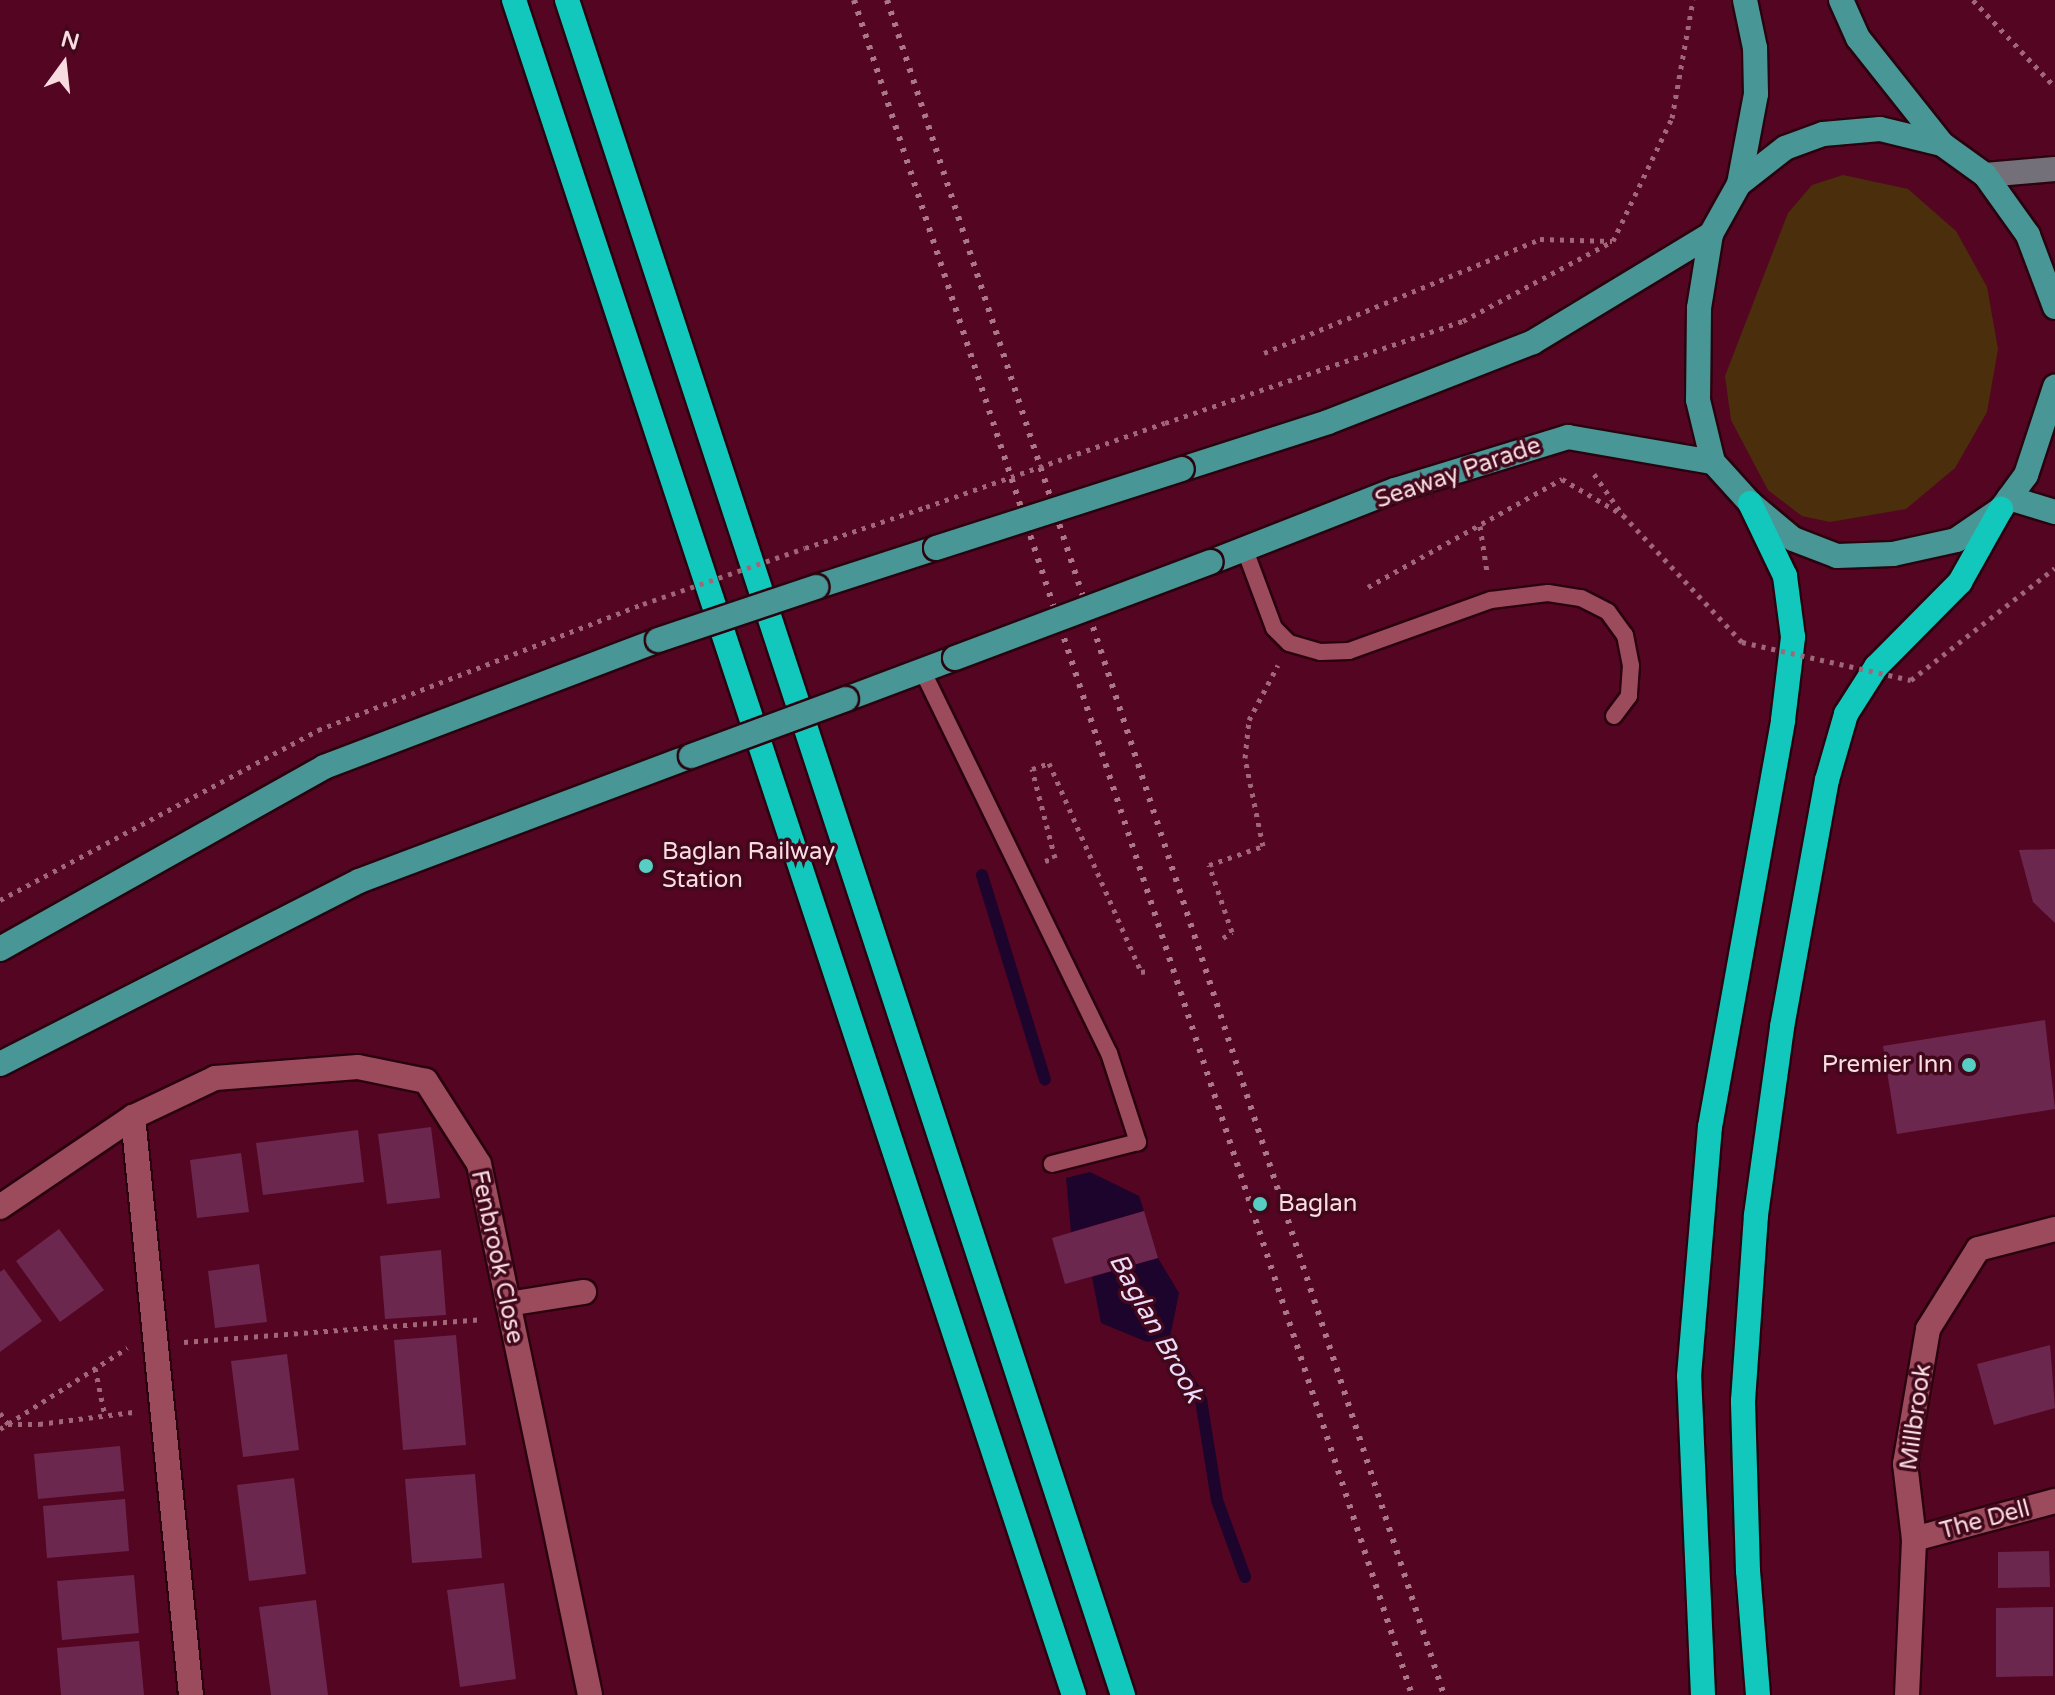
<!DOCTYPE html>
<style>
body{margin:0}
#map{position:relative;width:2055px;height:1695px;overflow:hidden;background:#540521;font-family:"Varela Round",sans-serif}
div>[style]{position:absolute}
.green>*{inset:0;background:#4b2f0d}
.water>*{inset:0;background:#1c042d}
.stream>*{height:12px;margin:-6px;padding:0 6px;transform-origin:6px;border-radius:6px;background:#1c042d}
.building>*{inset:0;background:#6c274f}
.path>*{height:5px;margin-top:-2.5px;transform-origin:0;background:repeating-linear-gradient(90deg,#9f6778 0 4px,transparent 0 10px)}
.roads{filter:drop-shadow(2px 0 #2a030e) drop-shadow(-2px 0 #2a030e) drop-shadow(0 2px #2a030e) drop-shadow(0 -2px #2a030e)}
.lane>*{height:16px;margin:-8px;padding:0 8px;transform-origin:8px;border-radius:8px;background:#9c4b5d}
.street>*{height:24px;margin:-12px;padding:0 12px;transform-origin:12px;border-radius:12px;background:#9c4b5d}
.secondary>*{height:24px;margin:-12px;padding:0 12px;transform-origin:12px;border-radius:12px;background:#73707a}
.primary>*{height:24px;margin:-12px;padding:0 12px;transform-origin:12px;border-radius:12px;background:#499696}
.highway>*{height:24px;margin:-12px;padding:0 12px;transform-origin:12px;border-radius:12px;background:#12c8bc}
.rail>*{height:6px;margin-top:-3px;transform-origin:0;background:repeating-linear-gradient(90deg,#ac7787 0 4px,transparent 0 12px)}
.path-bridge>*{height:5px;margin-top:-2.5px;transform-origin:0;background:repeating-linear-gradient(90deg,#9f6778 0 4px,transparent 0 10px)}
.bridges{filter:drop-shadow(2px 0 #2a030e) drop-shadow(-2px 0 #2a030e) drop-shadow(0 2px #2a030e) drop-shadow(0 -2px #2a030e)}
.primary-bridge>*{height:24px;margin:-12px;padding:0 12px;transform-origin:12px;border-radius:12px;background:#499696}
.dots>*{width:22px;height:22px;translate:-50% -50%;box-sizing:border-box;border:4px solid #41071a;border-radius:50%}
span{translate:-50% -50%;white-space:nowrap;text-align:center;line-height:1.15;-webkit-text-stroke:7px #41071a;paint-order:stroke}
.street-label{font-size:24px;color:#f9dce1}
.poi-label{font-size:24px;color:#f9dce1}
.left{translate:0 -50%;text-align:left}
.right{translate:-100% -50%;text-align:right}
.water-label{font-size:26px;color:#ebdcfb;font-style:italic}
.north{position:absolute;left:24px;top:24px;width:80px;height:80px;-webkit-text-stroke:6px #41071a;paint-order:stroke;rotate:15deg;font-size:22px;font-weight:700;line-height:32px;text-align:center;color:#f9dce1}
.north::after{content:'';display:block;margin:auto;width:28px;height:36px;background:#f9dce1;clip-path:polygon(50% 0,100% 100%,50% 72%,0 100%)}
</style>
<div id="map">
<div class="green">
<div style="clip-path:polygon(1843px 175px,1908px 189px,1956px 231px,1987px 287px,1998px 349px,1987px 412px,1955px 468px,1906px 509px,1830px 522px,1802px 516px,1768px 490px,1731px 420px,1725px 376px,1788px 213px,1812px 185px)"></div>
</div>
<div class="water">
<div style="clip-path:polygon(1090px 1172px,1139px 1196px,1144px 1211px,1071px 1232px,1066px 1178px)"></div>
<div style="clip-path:polygon(1158px 1258px,1179px 1293px,1170px 1337px,1147px 1342px,1101px 1323px,1092px 1277px)"></div>
</div>
<div class="stream">
<div style="left:982px;top:875px;width:214px;rotate:72.9deg"></div>
<div style="left:1152px;top:1325px;width:90px;rotate:56.8deg"></div>
<div style="left:1201px;top:1400px;width:101px;rotate:80.9deg"></div>
<div style="left:1217px;top:1500px;width:82px;rotate:70deg"></div>
</div>
<div class="building">
<div style="clip-path:polygon(2055px 849px,2055px 923px,2033px 902px,2019px 850px)"></div>
<div style="clip-path:polygon(2045px 1020px,2055px 1109px,1897px 1134px,1883px 1046px)"></div>
<div style="clip-path:polygon(431px 1127px,440px 1198px,387px 1204px,378px 1134px)"></div>
<div style="clip-path:polygon(358px 1130px,364px 1182px,263px 1195px,256px 1143px)"></div>
<div style="clip-path:polygon(241px 1153px,249px 1212px,197px 1218px,190px 1160px)"></div>
<div style="clip-path:polygon(1144px 1211px,1158px 1258px,1065px 1284px,1052px 1238px)"></div>
<div style="clip-path:polygon(59px 1229px,104px 1290px,60px 1322px,16px 1261px)"></div>
<div style="clip-path:polygon(441px 1250px,446px 1315px,385px 1319px,380px 1256px)"></div>
<div style="clip-path:polygon(259px 1264px,267px 1322px,215px 1328px,208px 1271px)"></div>
<div style="clip-path:polygon(4px 1269px,42px 1321px,0 1352px,0 1272px)"></div>
<div style="clip-path:polygon(456px 1335px,466px 1445px,403px 1450px,394px 1340px)"></div>
<div style="clip-path:polygon(2050px 1345px,2055px 1408px,1994px 1425px,1977px 1364px)"></div>
<div style="clip-path:polygon(287px 1354px,299px 1450px,243px 1457px,231px 1361px)"></div>
<div style="clip-path:polygon(120px 1446px,124px 1491px,38px 1499px,34px 1454px)"></div>
<div style="clip-path:polygon(475px 1474px,482px 1558px,412px 1563px,405px 1479px)"></div>
<div style="clip-path:polygon(294px 1478px,306px 1574px,249px 1581px,237px 1485px)"></div>
<div style="clip-path:polygon(125px 1499px,129px 1551px,47px 1558px,43px 1506px)"></div>
<div style="clip-path:polygon(2049px 1551px,2050px 1587px,1998px 1588px,1998px 1552px)"></div>
<div style="clip-path:polygon(134px 1575px,139px 1633px,62px 1640px,57px 1581px)"></div>
<div style="clip-path:polygon(504px 1583px,516px 1679px,460px 1687px,447px 1590px)"></div>
<div style="clip-path:polygon(316px 1600px,328px 1695px,271px 1695px,259px 1607px)"></div>
<div style="clip-path:polygon(2053px 1607px,2053px 1676px,1996px 1677px,1996px 1608px)"></div>
<div style="clip-path:polygon(139px 1641px,144px 1695px,61px 1695px,57px 1648px)"></div>
</div>
<div class="path">
<div style="left:1973px;top:0;width:120px;rotate:46.7deg"></div>
<div style="left:1264px;top:353px;width:299px;rotate:-22.4deg"></div>
<div style="left:1540px;top:239px;width:72px;rotate:1.6deg"></div>
<div style="left:1165px;top:423px;width:315px;rotate:-18.9deg"></div>
<div style="left:1463px;top:321px;width:170px;rotate:-28.1deg"></div>
<div style="left:1613px;top:241px;width:136px;rotate:-64.4deg"></div>
<div style="left:1672px;top:118px;width:120px;rotate:-79.9deg"></div>
<div style="left:1594px;top:474px;width:45px;rotate:54.9deg"></div>
<div style="left:1480px;top:526px;width:47px;rotate:81.3deg"></div>
<div style="left:805px;top:548px;width:128px;rotate:-18.7deg"></div>
<div style="left:1368px;top:587px;width:222px;rotate:-29.1deg"></div>
<div style="left:1562px;top:479px;width:71px;rotate:30.5deg"></div>
<div style="left:1045px;top:861px;width:10px;rotate:-17deg"></div>
<div style="left:1055px;top:858px;width:92px;rotate:-104.5deg"></div>
<div style="left:1032px;top:769px;width:18px;rotate:-19deg"></div>
<div style="left:1049px;top:763px;width:228px;rotate:66.2deg"></div>
<div style="left:1141px;top:972px;width:7px;rotate:-8deg"></div>
<div style="left:0;top:900px;width:361px;rotate:-28.1deg"></div>
<div style="left:318px;top:730px;width:349px;rotate:-21.2deg"></div>
<div style="left:1223px;top:938px;width:11px;rotate:-34deg"></div>
<div style="left:1232px;top:932px;width:71px;rotate:-108.9deg"></div>
<div style="left:1209px;top:865px;width:57px;rotate:-19.4deg"></div>
<div style="left:1263px;top:846px;width:90px;rotate:-101.6deg"></div>
<div style="left:1245px;top:758px;width:38px;rotate:-84deg"></div>
<div style="left:1249px;top:720px;width:62px;rotate:-62.2deg"></div>
<div style="left:184px;top:1342px;width:298px;rotate:-4.4deg"></div>
<div style="left:95px;top:1368px;width:49px;rotate:78.2deg"></div>
<div style="left:0;top:1413px;width:14px;rotate:54deg"></div>
<div style="left:8px;top:1424px;width:31px"></div>
<div style="left:39px;top:1424px;width:95px;rotate:-7.3deg"></div>
<div style="left:0;top:1429px;width:151px;rotate:-32.5deg"></div>
</div>
<div class="roads">
<div class="lane">
<div style="left:1245px;top:550px;width:83px;rotate:69.6deg"></div>
<div style="left:1274px;top:628px;width:21px;rotate:45deg"></div>
<div style="left:1289px;top:643px;width:32px;rotate:16deg"></div>
<div style="left:1320px;top:652px;width:29px;rotate:-2deg"></div>
<div style="left:1349px;top:651px;width:151px;rotate:-19.8deg"></div>
<div style="left:1491px;top:600px;width:57px;rotate:-7deg"></div>
<div style="left:1548px;top:593px;width:33px;rotate:9deg"></div>
<div style="left:1581px;top:598px;width:30px;rotate:27deg"></div>
<div style="left:1608px;top:612px;width:29px;rotate:54deg"></div>
<div style="left:1625px;top:635px;width:31px;rotate:79deg"></div>
<div style="left:1631px;top:665px;width:31px;rotate:94deg"></div>
<div style="left:1629px;top:696px;width:25px;rotate:127deg"></div>
<div style="left:922px;top:670px;width:426px;rotate:64deg"></div>
<div style="left:1109px;top:1053px;width:94px;rotate:72deg"></div>
<div style="left:1138px;top:1142px;width:89px;rotate:165.7deg"></div>
</div>
<div class="street">
<div style="left:133px;top:1117px;width:581px;rotate:84.27deg"></div>
<div style="left:0;top:1207px;width:161px;rotate:-34.1deg"></div>
<div style="left:133px;top:1117px;width:91px;rotate:-25.4deg"></div>
<div style="left:215px;top:1078px;width:143px;rotate:-4.4deg"></div>
<div style="left:358px;top:1067px;width:69px;rotate:11.6deg"></div>
<div style="left:426px;top:1081px;width:98px;rotate:57.4deg"></div>
<div style="left:479px;top:1164px;width:542px;rotate:78.19deg"></div>
<div style="left:508px;top:1304px;width:77px;rotate:-9deg"></div>
<div style="left:1914px;top:1539px;width:146px;rotate:-15.1deg"></div>
<div style="left:1907px;top:1695px;width:156px;rotate:-87.4deg"></div>
<div style="left:1914px;top:1539px;width:76px;rotate:-96.8deg"></div>
<div style="left:1905px;top:1464px;width:137px;rotate:-80.3deg"></div>
<div style="left:1928px;top:1329px;width:94px;rotate:-58deg"></div>
<div style="left:1978px;top:1249px;width:80px;rotate:-14.6deg"></div>
</div>
<div class="secondary">
<div style="left:1985px;top:175px;width:70px;rotate:-4.9deg"></div>
</div>
<div class="primary">
<div style="left:1841px;top:0;width:42px;rotate:65.9deg"></div>
<div style="left:1858px;top:38px;width:135px;rotate:51.6deg"></div>
<div style="left:1739px;top:184px;width:92px;rotate:-79.3deg"></div>
<div style="left:1756px;top:94px;width:46px;rotate:-91.2deg"></div>
<div style="left:1755px;top:48px;width:49px;rotate:-101.8deg"></div>
<div style="left:2055px;top:307px;width:77px;rotate:-110.6deg"></div>
<div style="left:2028px;top:235px;width:74px;rotate:-125.6deg"></div>
<div style="left:1985px;top:175px;width:53px;rotate:-144.2deg"></div>
<div style="left:1942px;top:144px;width:64px;rotate:-166.4deg"></div>
<div style="left:1880px;top:129px;width:57px;rotate:175deg"></div>
<div style="left:1823px;top:134px;width:40px;rotate:159.8deg"></div>
<div style="left:1785px;top:148px;width:58px;rotate:142deg"></div>
<div style="left:1739px;top:184px;width:57px;rotate:119.2deg"></div>
<div style="left:1711px;top:234px;width:75px;rotate:99.2deg"></div>
<div style="left:1699px;top:308px;width:92px;rotate:90.6deg"></div>
<div style="left:1698px;top:400px;width:64px;rotate:76.4deg"></div>
<div style="left:1713px;top:462px;width:55px;rotate:47.9deg"></div>
<div style="left:1750px;top:503px;width:56px;rotate:39.9deg"></div>
<div style="left:1793px;top:539px;width:47px;rotate:21.1deg"></div>
<div style="left:1837px;top:556px;width:56px;rotate:-2deg"></div>
<div style="left:1893px;top:554px;width:65px;rotate:-12.5deg"></div>
<div style="left:1956px;top:540px;width:55px;rotate:-34.6deg"></div>
<div style="left:2001px;top:509px;width:42px;rotate:-53.7deg"></div>
<div style="left:2026px;top:475px;width:93px;rotate:-71.8deg"></div>
<div style="left:1182px;top:469px;width:153px;rotate:-17.8deg"></div>
<div style="left:1328px;top:422px;width:220px;rotate:-21.3deg"></div>
<div style="left:1533px;top:342px;width:208px;rotate:-31.2deg"></div>
<div style="left:2009px;top:498px;width:48px;rotate:16.9deg"></div>
<div style="left:1211px;top:562px;width:198px;rotate:-21.4deg"></div>
<div style="left:1395px;top:490px;width:181px;rotate:-17deg"></div>
<div style="left:1568px;top:437px;width:147px;rotate:9.8deg"></div>
<div style="left:816px;top:587px;width:126px;rotate:-18deg"></div>
<div style="left:846px;top:699px;width:116px;rotate:-20.6deg"></div>
<div style="left:0;top:949px;width:372px;rotate:-29.3deg"></div>
<div style="left:324px;top:767px;width:357px;rotate:-20.8deg"></div>
<div style="left:0;top:1064px;width:403px;rotate:-27deg"></div>
<div style="left:359px;top:881px;width:355px;rotate:-20.6deg"></div>
</div>
<div class="highway">
<div style="left:514px;top:0;width:1785px;rotate:71.72deg"></div>
<div style="left:567px;top:0;width:1784px;rotate:71.84deg"></div>
<div style="left:1703px;top:1695px;width:319px;rotate:-92.5deg"></div>
<div style="left:1689px;top:1376px;width:250px;rotate:-85.2deg"></div>
<div style="left:1710px;top:1127px;width:413px;rotate:-79.8deg"></div>
<div style="left:1783px;top:720px;width:84px;rotate:-83.1deg"></div>
<div style="left:1793px;top:637px;width:62px;rotate:-97.5deg"></div>
<div style="left:1785px;top:576px;width:81px;rotate:-115.6deg"></div>
<div style="left:1758px;top:1695px;width:124px;rotate:-94.6deg"></div>
<div style="left:1748px;top:1571px;width:170px;rotate:-91.7deg"></div>
<div style="left:1743px;top:1401px;width:186px;rotate:-86deg"></div>
<div style="left:1756px;top:1215px;width:190px;rotate:-82.1deg"></div>
<div style="left:1782px;top:1027px;width:251px;rotate:-79.7deg"></div>
<div style="left:1827px;top:780px;width:69px;rotate:-73.9deg"></div>
<div style="left:1846px;top:714px;width:56px;rotate:-57.4deg"></div>
<div style="left:1876px;top:667px;width:120px;rotate:-45.3deg"></div>
<div style="left:1960px;top:582px;width:84px;rotate:-60.7deg"></div>
</div>
</div>
<div class="rail">
<div style="left:854px;top:0;width:1784px;rotate:71.78deg"></div>
<div style="left:887px;top:0;width:1784px;rotate:71.81deg"></div>
</div>
<div class="path-bridge">
<div style="left:926px;top:507px;width:253px;rotate:-19.4deg"></div>
<div style="left:1623px;top:515px;width:174px;rotate:46.9deg"></div>
<div style="left:1742px;top:642px;width:173px;rotate:12.7deg"></div>
<div style="left:1911px;top:680px;width:182px;rotate:-37.9deg"></div>
<div style="left:643px;top:604px;width:171px;rotate:-19.1deg"></div>
</div>
<div class="bridges">
<div class="primary-bridge">
<div style="left:936px;top:548px;width:258px;rotate:-17.8deg"></div>
<div style="left:658px;top:640px;width:167px;rotate:-18.5deg"></div>
<div style="left:955px;top:658px;width:273px;rotate:-20.6deg"></div>
<div style="left:691px;top:756px;width:165px;rotate:-20.2deg"></div>
</div>
</div>
<div class="dots">
<div style="left:646px;top:866px;background:#56cec3"></div>
<div style="left:1969px;top:1065px;background:#56cec3"></div>
<div style="left:1260px;top:1204px;background:#56cec3"></div>
</div>
<div class="street-label">
<span style="left:1458px;top:473px;rotate:-19deg">Seaway Parade</span>
<span style="left:497px;top:1257px;rotate:78deg">Fenbrook Close</span>
<span style="left:1916px;top:1417px;rotate:-82deg">Millbrook</span>
<span style="left:1985px;top:1520px;rotate:-15deg">The Dell</span>
</div>
<div class="poi-label">
<span class="left" style="left:662px;top:866px">Baglan Railway<br>Station</span>
<span class="right" style="left:1953px;top:1065px">Premier Inn</span>
<span class="left" style="left:1278px;top:1204px">Baglan</span>
</div>
<div class="water-label">
<span style="left:1156px;top:1328px;rotate:61deg">Baglan Brook</span>
</div>
<div class="north">N</div>
</div>
